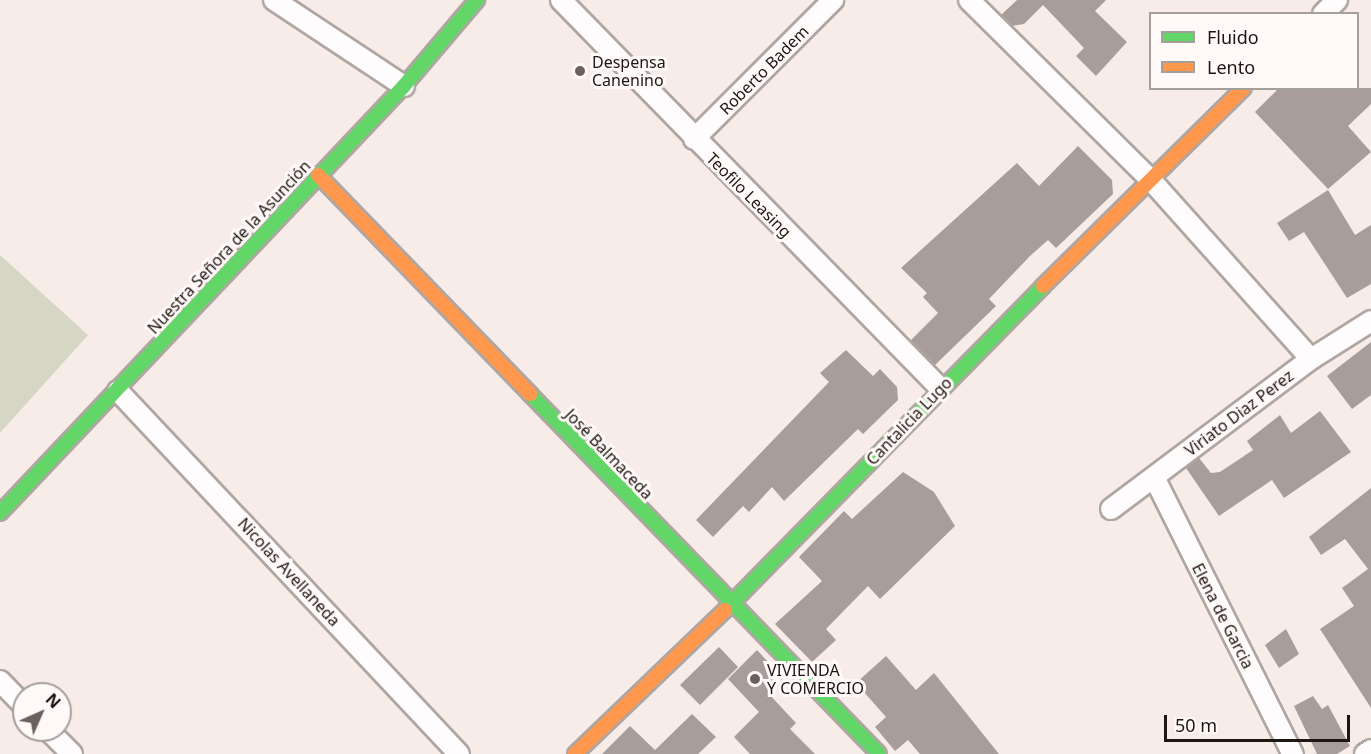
<!DOCTYPE html>
<meta charset="utf-8">
<style>
body{margin:0}
#map{position:relative;width:1371px;height:754px;overflow:hidden;background:#f7ece8;font-family:"Noto Sans",sans-serif}
div>[style]{position:absolute}
.green>*{inset:0;background:#d6d6c5}
.building>*{inset:0;background:#a99d9c}
.roads{filter:drop-shadow(2px 0 #afa6a2) drop-shadow(-2px 0 #afa6a2) drop-shadow(0 2px #afa6a2) drop-shadow(0 -2px #afa6a2)}
.street>*{height:20px;margin:-10px;padding:0 10px;transform-origin:10px;border-radius:10px;background:#fefcfc}
.fast>*{height:14px;margin:-7px;padding:0 7px;transform-origin:7px;border-radius:7px;background:#63d668}
.slow>*{height:14px;margin:-7px;padding:0 7px;transform-origin:7px;border-radius:7px;background:#ff974d}
.dots>*{width:16px;height:16px;translate:-50% -50%;box-sizing:border-box;border:3px solid #fffaf8;border-radius:50%}
span{translate:-50% -50%;white-space:nowrap;text-align:center;line-height:1.15;-webkit-text-stroke:6px #fffaf8;paint-order:stroke}
.poi-label{font-size:16px;color:#1e1613}
.left{translate:0 -50%;text-align:left}
.street-label{font-size:16px;color:#1e1613}
.legend{position:absolute;left:1149px;top:12px;width:210px;height:78px;box-sizing:border-box;background:#fffaf8;border:2px solid #a59f9c;margin:0;padding:8px 10px;list-style:none;font-size:18px;color:#1e1613}
.legend li{display:flex;align-items:center;gap:12px;height:30px}
.legend b{width:30px;border:2px solid #a59f9c}
.north{position:absolute;left:12px;top:682px;width:60px;height:60px;box-sizing:border-box;background:#fffaf8;border:2px solid #a59f9c;border-radius:50%;rotate:45deg;font-size:16px;font-weight:700;line-height:24px;text-align:center;color:#1e1613}
.north::after{content:'';display:block;margin:auto;width:21px;height:27px;background:#6a615e;clip-path:polygon(50% 0,100% 100%,50% 72%,0 100%)}
.scale{position:absolute;left:1164px;top:715px;width:186px;height:27px;box-sizing:border-box;border:3px solid #1e1613;border-top:0;padding-left:8px;font-size:18px;line-height:21px;white-space:nowrap;color:#1e1613;-webkit-text-stroke:4px #fffaf8;paint-order:stroke}
</style>
<div id="map">
<div class="green">
<div style="clip-path:polygon(0 255px,88px 335px,0 433px)"></div>
</div>
<div class="building">
<div style="clip-path:polygon(1017px 0,1106px 0,1095px 11px,1127px 42px,1096px 76px,1076px 56px,1084px 48px,1043px 5px,1024px 24px,1012px 26px,1001px 15px)"></div>
<div style="clip-path:polygon(1279px 88px,1371px 88px,1371px 104px,1348px 126px,1371px 152px,1328px 189px,1255px 112px)"></div>
<div style="clip-path:polygon(1078px 146px,1112px 180px,1113px 194px,1056px 248px,1048px 240px,1030px 256px,989px 299px,996px 306px,935px 365px,910px 341px,938px 313px,923px 297px,927px 293px,901px 268px,1017px 163px,1039px 186px)"></div>
<div style="clip-path:polygon(1328px 190px,1355px 235px,1371px 225px,1371px 284px,1347px 298px,1304px 232px,1289px 241px,1277px 223px)"></div>
<div style="clip-path:polygon(1371px 342px,1371px 395px,1352px 409px,1327px 376px)"></div>
<div style="clip-path:polygon(846px 350px,873px 376px,880px 369px,897px 387px,898px 400px,863px 434px,858px 429px,784px 501px,772px 487px,749px 512px,743px 506px,713px 537px,696px 520px,829px 382px,820px 373px)"></div>
<div style="clip-path:polygon(1320px 411px,1351px 452px,1284px 498px,1272px 480px,1219px 516px,1186px 468px,1199px 458px,1211px 473px,1220px 472px,1253px 450px,1247px 441px,1280px 415px,1291px 433px)"></div>
<div style="clip-path:polygon(903px 472px,934px 492px,955px 526px,880px 599px,868px 586px,826px 629px,836px 640px,812px 662px,775px 624px,822px 581px,799px 557px,844px 511px,852px 519px)"></div>
<div style="clip-path:polygon(1371px 488px,1371px 708px,1320px 629px,1354px 606px,1342px 588px,1368px 569px,1345px 539px,1321px 555px,1309px 537px)"></div>
<div style="clip-path:polygon(1286px 629px,1299px 654px,1279px 668px,1265px 645px)"></div>
<div style="clip-path:polygon(719px 647px,738px 667px,700px 705px,680px 685px)"></div>
<div style="clip-path:polygon(757px 650px,783px 678px,768px 693px,796px 723px,790px 729px,815px 754px,750px 754px,734px 737px,759px 712px,728px 679px)"></div>
<div style="clip-path:polygon(886px 656px,916px 690px,934px 673px,999px 754px,920px 754px,908px 740px,895px 751px,875px 727px,886px 717px,856px 683px)"></div>
<div style="clip-path:polygon(1313px 696px,1322px 709px,1328px 705px,1350px 746px,1337px 754px,1317px 754px,1294px 706px)"></div>
<div style="clip-path:polygon(692px 714px,716px 737px,698px 754px,602px 754px,630px 726px,655px 750px)"></div>
</div>
<div class="roads">
<div class="street">
<div style="left:274px;top:0;width:156px;rotate:33.5deg"></div>
<div style="left:561px;top:0;width:542px;rotate:45.67deg"></div>
<div style="left:969px;top:0;width:255px;rotate:44.7deg"></div>
<div style="left:1150px;top:179px;width:241px;rotate:48.2deg"></div>
<div style="left:1323px;top:14px;width:20px;rotate:-45deg"></div>
<div style="left:694px;top:139px;width:197px;rotate:-45deg"></div>
<div style="left:118px;top:391px;width:498px;rotate:46.8deg"></div>
<div style="left:1154px;top:477px;width:310px;rotate:63.4deg"></div>
<div style="left:1111px;top:509px;width:250px;rotate:-36.9deg"></div>
<div style="left:1311px;top:359px;width:71px;rotate:-32.3deg"></div>
<div style="left:0;top:681px;width:35px;rotate:46deg"></div>
<div style="left:48px;top:730px;width:34px;rotate:45deg"></div>
<div style="left:1365px;top:754px;width:7px;rotate:-34deg"></div>
</div>
<div class="fast">
<div style="left:530px;top:394px;width:501px;rotate:45.89deg"></div>
<div style="left:0;top:513px;width:588px;rotate:-46.59deg"></div>
<div style="left:404px;top:86px;width:113px;rotate:-49.7deg"></div>
<div style="left:725px;top:610px;width:454px;rotate:-45.5deg"></div>
</div>
<div class="slow">
<div style="left:318px;top:175px;width:305px;rotate:45.9deg"></div>
<div style="left:1043px;top:286px;width:282px;rotate:-44.6deg"></div>
<div style="left:575px;top:754px;width:208px;rotate:-43.8deg"></div>
</div>
</div>
<div class="dots">
<div style="left:580px;top:71px;background:#6a615e"></div>
<div style="left:755px;top:679px;background:#6a615e"></div>
</div>
<div class="poi-label">
<span class="left" style="left:592px;top:71px">Despensa<br>Canenino</span>
<span class="left" style="left:767px;top:679px">VIVIENDA<br>Y COMERCIO</span>
</div>
<div class="street-label">
<span style="left:764px;top:70px;rotate:-45deg">Roberto Badem</span>
<span style="left:749px;top:195px;rotate:45deg">Teofilo Leasing</span>
<span style="left:229px;top:247px;rotate:-47deg">Nuestra Señora de la Asunción</span>
<span style="left:1239px;top:413px;rotate:-37deg">Viriato Diaz Perez</span>
<span style="left:909px;top:421px;rotate:-46deg">Cantalicia Lugo</span>
<span style="left:609px;top:454px;rotate:46deg">José Balmaceda</span>
<span style="left:289px;top:572px;rotate:47deg">Nicolas Avellaneda</span>
<span style="left:1223px;top:616px;rotate:63deg">Elena de Garcia</span>
</div>
<ul class="legend">
<li><b style="height:8px;background:#63d668"></b>Fluido</li>
<li><b style="height:8px;background:#ff974d"></b>Lento</li>
</ul>
<div class="north">N</div>
<div class="scale">50 m</div>
</div>
